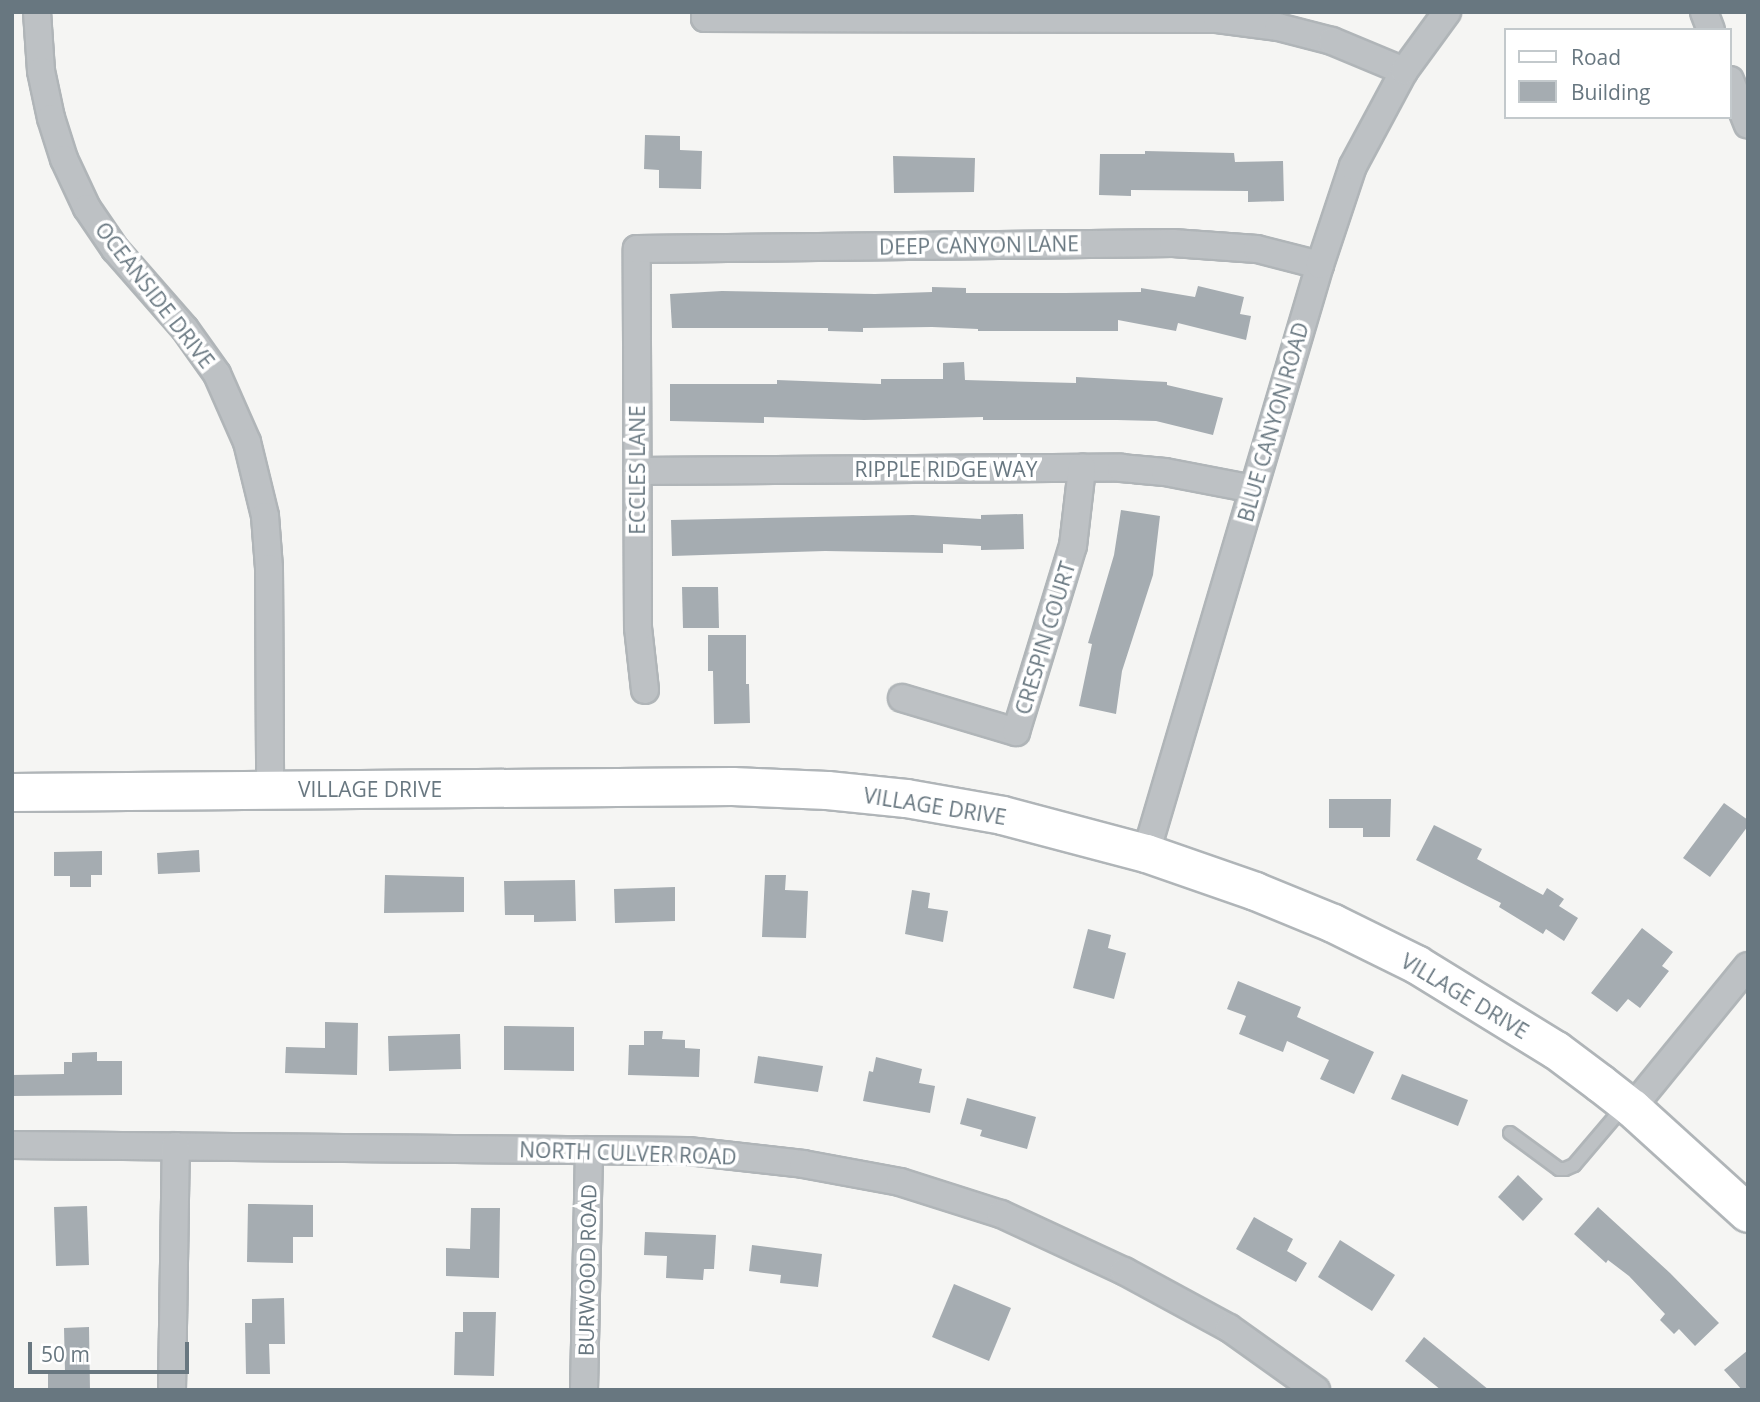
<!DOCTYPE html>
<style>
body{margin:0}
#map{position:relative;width:1760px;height:1402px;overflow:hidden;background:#f5f5f3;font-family:"Open Sans",sans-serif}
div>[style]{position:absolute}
.building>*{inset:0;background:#a5acb1}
.roads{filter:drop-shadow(2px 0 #b0b5b8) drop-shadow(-2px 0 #b0b5b8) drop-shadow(0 2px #b0b5b8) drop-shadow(0 -2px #b0b5b8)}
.service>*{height:12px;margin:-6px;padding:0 6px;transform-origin:6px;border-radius:6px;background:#bdc1c4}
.minor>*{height:26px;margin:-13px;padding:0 13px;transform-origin:13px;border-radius:13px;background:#bdc1c4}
.secondary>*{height:37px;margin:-18.5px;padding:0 18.5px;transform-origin:18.5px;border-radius:18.5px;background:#fff}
span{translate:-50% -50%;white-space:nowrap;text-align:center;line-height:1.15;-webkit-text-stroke:7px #fff;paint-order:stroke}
.street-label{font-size:21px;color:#687780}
.frame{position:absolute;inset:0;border:14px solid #687780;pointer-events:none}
.legend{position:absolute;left:1504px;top:28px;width:228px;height:91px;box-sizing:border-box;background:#fff;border:2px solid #c3c9cc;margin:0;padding:9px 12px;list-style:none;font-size:21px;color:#687780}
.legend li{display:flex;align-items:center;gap:14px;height:35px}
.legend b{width:35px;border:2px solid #c3c9cc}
.scale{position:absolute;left:28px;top:1342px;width:161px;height:32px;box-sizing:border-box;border:4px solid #687780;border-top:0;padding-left:9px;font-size:21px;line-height:24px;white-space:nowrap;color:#687780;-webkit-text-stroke:5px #fff;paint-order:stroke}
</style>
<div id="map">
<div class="building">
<div style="clip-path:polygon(645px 135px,680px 136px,680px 150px,702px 151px,701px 189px,659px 188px,659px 170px,644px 169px)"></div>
<div style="clip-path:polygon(1145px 151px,1234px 153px,1235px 162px,1283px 161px,1284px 201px,1248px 202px,1248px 191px,1131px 190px,1131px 196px,1099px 195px,1100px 154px,1145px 154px)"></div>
<div style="clip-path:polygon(893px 156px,975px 158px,974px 192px,894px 193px)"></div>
<div style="clip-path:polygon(1198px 286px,1244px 297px,1240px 314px,1251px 316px,1246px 340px,1178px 323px,1176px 331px,1118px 320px,1118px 331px,978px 331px,978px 329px,932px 327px,863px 328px,863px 332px,828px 331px,828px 328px,672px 328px,670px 294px,722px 291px,875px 294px,932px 292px,932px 287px,966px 288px,966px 293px,1065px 293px,1141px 292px,1141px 288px,1195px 297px)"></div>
<div style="clip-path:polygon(964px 362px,965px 380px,1076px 383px,1076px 377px,1167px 382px,1167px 385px,1223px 398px,1213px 435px,1156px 421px,1117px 420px,983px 420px,983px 417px,864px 420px,764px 417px,764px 423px,670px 421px,670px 384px,777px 384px,777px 380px,881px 384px,881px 379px,943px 379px,943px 363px)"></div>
<div style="clip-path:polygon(1121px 510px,1160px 516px,1153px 575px,1122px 671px,1116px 714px,1079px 706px,1092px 644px,1088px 643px,1114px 555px)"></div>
<div style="clip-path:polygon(1023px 514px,1024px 549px,981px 550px,981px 546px,943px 544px,943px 553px,825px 551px,672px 556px,671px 520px,913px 515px,981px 519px,981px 515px)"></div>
<div style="clip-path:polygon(682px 587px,718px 587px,719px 628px,683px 628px)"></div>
<div style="clip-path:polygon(708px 635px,746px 635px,746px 684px,749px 684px,750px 723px,714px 724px,713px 671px,708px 671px)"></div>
<div style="clip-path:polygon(1329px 799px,1391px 799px,1390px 837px,1363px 837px,1363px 828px,1329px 828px)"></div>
<div style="clip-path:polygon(1724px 803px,1748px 820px,1748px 826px,1710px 877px,1683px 858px)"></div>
<div style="clip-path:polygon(1434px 825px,1482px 849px,1477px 859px,1543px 895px,1547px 888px,1564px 899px,1559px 906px,1578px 918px,1564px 941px,1546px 929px,1543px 934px,1499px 907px,1501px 903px,1416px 860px)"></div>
<div style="clip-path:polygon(199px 850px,200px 872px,158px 874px,157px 853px)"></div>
<div style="clip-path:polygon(102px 851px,102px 875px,91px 875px,91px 887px,70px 887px,70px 876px,54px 876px,54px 852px)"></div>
<div style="clip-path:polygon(385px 875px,464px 877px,464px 912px,384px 913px)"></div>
<div style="clip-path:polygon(765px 875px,786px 875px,785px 890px,808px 891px,806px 938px,762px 937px)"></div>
<div style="clip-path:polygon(575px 880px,576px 921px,534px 922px,534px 915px,505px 915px,504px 881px)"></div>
<div style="clip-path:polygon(675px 887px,675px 921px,615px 923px,614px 889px)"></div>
<div style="clip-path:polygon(912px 890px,930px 893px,928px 908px,948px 911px,943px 942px,905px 934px)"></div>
<div style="clip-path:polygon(1642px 928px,1673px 952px,1662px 966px,1669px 971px,1640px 1008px,1628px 999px,1617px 1012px,1591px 993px)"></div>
<div style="clip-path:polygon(1088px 929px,1111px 935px,1108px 948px,1126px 953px,1114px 999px,1073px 988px)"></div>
<div style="clip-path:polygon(1238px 981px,1301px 1007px,1297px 1017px,1374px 1052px,1354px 1094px,1320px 1079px,1329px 1060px,1287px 1041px,1283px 1052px,1239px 1034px,1246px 1016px,1227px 1009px)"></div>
<div style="clip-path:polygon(325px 1022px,358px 1023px,357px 1075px,285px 1073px,286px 1047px,325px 1048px)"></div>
<div style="clip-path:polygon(504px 1026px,574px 1027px,574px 1071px,504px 1070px)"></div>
<div style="clip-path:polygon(644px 1031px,663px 1031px,662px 1039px,685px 1040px,685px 1048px,700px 1049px,699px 1077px,628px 1075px,629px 1045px,644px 1045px)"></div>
<div style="clip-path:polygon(460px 1034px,461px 1069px,389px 1071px,388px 1036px)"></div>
<div style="clip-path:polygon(97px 1052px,97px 1061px,122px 1061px,122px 1095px,12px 1096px,12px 1075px,64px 1074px,64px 1062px,72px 1062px,72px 1053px)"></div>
<div style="clip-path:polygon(758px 1056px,823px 1066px,818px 1092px,754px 1083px)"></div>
<div style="clip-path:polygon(876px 1057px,922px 1069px,919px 1083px,935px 1086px,930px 1113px,863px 1101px,869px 1071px,873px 1072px)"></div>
<div style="clip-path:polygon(1402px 1074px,1468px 1100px,1458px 1126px,1391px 1099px)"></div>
<div style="clip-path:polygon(967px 1098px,1036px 1117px,1027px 1149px,980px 1136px,982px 1130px,960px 1124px)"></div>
<div style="clip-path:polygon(1518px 1175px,1543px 1199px,1523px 1221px,1498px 1197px)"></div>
<div style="clip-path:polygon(248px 1204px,313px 1205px,313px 1237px,293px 1237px,293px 1263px,247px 1262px)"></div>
<div style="clip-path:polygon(87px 1206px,89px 1265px,56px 1266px,54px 1207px)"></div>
<div style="clip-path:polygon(1598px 1207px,1670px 1273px,1719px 1323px,1695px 1346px,1679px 1329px,1674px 1334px,1660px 1320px,1665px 1314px,1629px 1276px,1608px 1260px,1606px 1263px,1574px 1234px)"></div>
<div style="clip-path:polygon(471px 1208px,500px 1208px,499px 1278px,446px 1276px,446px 1248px,470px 1249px)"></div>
<div style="clip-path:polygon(1254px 1217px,1293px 1239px,1287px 1251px,1307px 1263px,1296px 1282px,1236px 1249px)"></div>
<div style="clip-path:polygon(645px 1232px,716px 1235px,714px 1269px,704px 1269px,703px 1280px,666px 1278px,667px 1256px,644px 1255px)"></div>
<div style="clip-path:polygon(1340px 1240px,1395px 1275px,1372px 1311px,1318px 1277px)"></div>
<div style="clip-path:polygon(752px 1245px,822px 1254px,818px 1287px,780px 1283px,781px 1275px,749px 1271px)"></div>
<div style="clip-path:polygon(954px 1284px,1011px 1308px,989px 1361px,932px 1337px)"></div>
<div style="clip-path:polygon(284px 1298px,285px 1344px,269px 1344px,270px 1374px,246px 1374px,245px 1323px,252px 1323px,252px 1299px)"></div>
<div style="clip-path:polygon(463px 1312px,496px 1312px,494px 1376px,454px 1375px,455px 1332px,463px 1332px)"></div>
<div style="clip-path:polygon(89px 1327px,90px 1390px,48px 1390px,48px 1372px,65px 1372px,64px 1328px)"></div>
<div style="clip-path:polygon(1424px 1337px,1489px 1390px,1441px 1390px,1405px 1361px)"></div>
<div style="clip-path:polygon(1748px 1350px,1748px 1390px,1742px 1390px,1724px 1370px)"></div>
</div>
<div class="roads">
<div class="service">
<div style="left:1510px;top:1133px;width:61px;rotate:36.3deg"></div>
<div style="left:1559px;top:1169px;width:6px"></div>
<div style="left:1565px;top:1169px;width:10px;rotate:-24deg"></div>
<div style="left:1574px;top:1165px;width:77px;rotate:-49.7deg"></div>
</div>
<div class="minor">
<div style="left:37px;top:12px;width:59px;rotate:86.1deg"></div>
<div style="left:41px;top:71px;width:48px;rotate:78deg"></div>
<div style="left:51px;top:118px;width:43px;rotate:72.4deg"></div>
<div style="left:64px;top:159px;width:54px;rotate:64.9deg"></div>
<div style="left:87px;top:208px;width:50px;rotate:55.7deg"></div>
<div style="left:115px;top:249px;width:106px;rotate:48.8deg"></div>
<div style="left:185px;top:329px;width:55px;rotate:54.6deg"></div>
<div style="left:217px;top:374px;width:74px;rotate:66.2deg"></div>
<div style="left:247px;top:442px;width:76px;rotate:76.3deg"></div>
<div style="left:265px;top:516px;width:52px;rotate:85.6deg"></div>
<div style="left:269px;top:568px;width:222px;rotate:89.7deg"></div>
<div style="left:705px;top:12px;width:6px;rotate:90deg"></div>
<div style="left:705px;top:18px;width:512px;rotate:0.11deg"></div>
<div style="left:1217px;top:19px;width:62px;rotate:7.5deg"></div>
<div style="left:1278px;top:27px;width:56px;rotate:14.5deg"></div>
<div style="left:1332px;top:41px;width:78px;rotate:22.6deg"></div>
<div style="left:1704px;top:12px;width:19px;rotate:69deg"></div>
<div style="left:1730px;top:80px;width:48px;rotate:68.2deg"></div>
<div style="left:637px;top:471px;width:484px;rotate:-0.4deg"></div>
<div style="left:1121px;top:468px;width:44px;rotate:5.2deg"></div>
<div style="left:1165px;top:472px;width:90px;rotate:10.9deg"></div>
<div style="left:645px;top:690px;width:62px;rotate:-96.4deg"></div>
<div style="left:638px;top:628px;width:379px;rotate:-90.2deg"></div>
<div style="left:637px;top:249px;width:536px;rotate:-0.64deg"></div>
<div style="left:1173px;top:243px;width:84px;rotate:4.1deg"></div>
<div style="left:1257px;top:249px;width:65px;rotate:14.3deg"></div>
<div style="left:902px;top:698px;width:119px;rotate:16.6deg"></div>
<div style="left:1016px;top:732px;width:195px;rotate:-73deg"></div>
<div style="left:1073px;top:546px;width:79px;rotate:-83.4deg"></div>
<div style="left:1146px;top:853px;width:613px;rotate:-73.52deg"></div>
<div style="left:1320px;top:265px;width:104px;rotate:-71.6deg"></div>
<div style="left:1353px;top:166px;width:108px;rotate:-61.8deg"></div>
<div style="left:1404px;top:71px;width:73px;rotate:-53.9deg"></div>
<div style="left:1632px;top:1108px;width:183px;rotate:-50.8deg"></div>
<div style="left:12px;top:1145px;width:676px;rotate:0.51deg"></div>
<div style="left:688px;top:1151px;width:116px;rotate:6.4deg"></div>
<div style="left:803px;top:1164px;width:99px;rotate:10.5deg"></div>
<div style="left:900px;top:1182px;width:106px;rotate:17.6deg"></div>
<div style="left:1001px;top:1214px;width:136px;rotate:24.9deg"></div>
<div style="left:1124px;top:1271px;width:119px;rotate:28.5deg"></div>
<div style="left:1229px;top:1328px;width:107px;rotate:35.5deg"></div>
<div style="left:172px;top:1390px;width:244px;rotate:-89.1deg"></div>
<div style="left:584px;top:1390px;width:240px;rotate:-88.8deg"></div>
</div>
<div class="secondary">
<div style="left:12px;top:792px;width:720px;rotate:-0.48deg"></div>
<div style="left:732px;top:786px;width:95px;rotate:2.4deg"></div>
<div style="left:827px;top:790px;width:79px;rotate:5.8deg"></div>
<div style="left:906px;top:798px;width:97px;rotate:10deg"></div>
<div style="left:1002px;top:815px;width:149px;rotate:14.8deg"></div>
<div style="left:1146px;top:853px;width:115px;rotate:19.2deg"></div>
<div style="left:1255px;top:891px;width:84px;rotate:22.3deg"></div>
<div style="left:1333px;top:923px;width:93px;rotate:26.3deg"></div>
<div style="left:1416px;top:964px;width:164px;rotate:31.6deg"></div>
<div style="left:1556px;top:1050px;width:55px;rotate:36.9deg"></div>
<div style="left:1600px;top:1083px;width:41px;rotate:38deg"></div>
<div style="left:1632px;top:1108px;width:156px;rotate:42.2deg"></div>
</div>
</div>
<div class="street-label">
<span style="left:979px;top:245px;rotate:-1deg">DEEP CANYON LANE</span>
<span style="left:155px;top:295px;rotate:52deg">OCEANSIDE DRIVE</span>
<span style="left:1273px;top:422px;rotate:-74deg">BLUE CANYON ROAD</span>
<span style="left:946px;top:469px">RIPPLE RIDGE WAY</span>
<span style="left:637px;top:470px;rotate:-90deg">ECCLES LANE</span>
<span style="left:1045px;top:638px;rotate:-73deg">CRESPIN COURT</span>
<span style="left:370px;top:789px">VILLAGE DRIVE</span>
<span style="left:935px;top:806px;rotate:9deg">VILLAGE DRIVE</span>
<span style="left:1465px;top:996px;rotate:31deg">VILLAGE DRIVE</span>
<span style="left:628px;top:1153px;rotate:2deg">NORTH CULVER ROAD</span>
<span style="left:587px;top:1270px;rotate:-89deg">BURWOOD ROAD</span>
</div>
<div class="frame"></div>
<ul class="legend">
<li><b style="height:9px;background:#fff"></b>Road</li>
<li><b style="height:19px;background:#a5acb1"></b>Building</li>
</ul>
<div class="scale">50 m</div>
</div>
